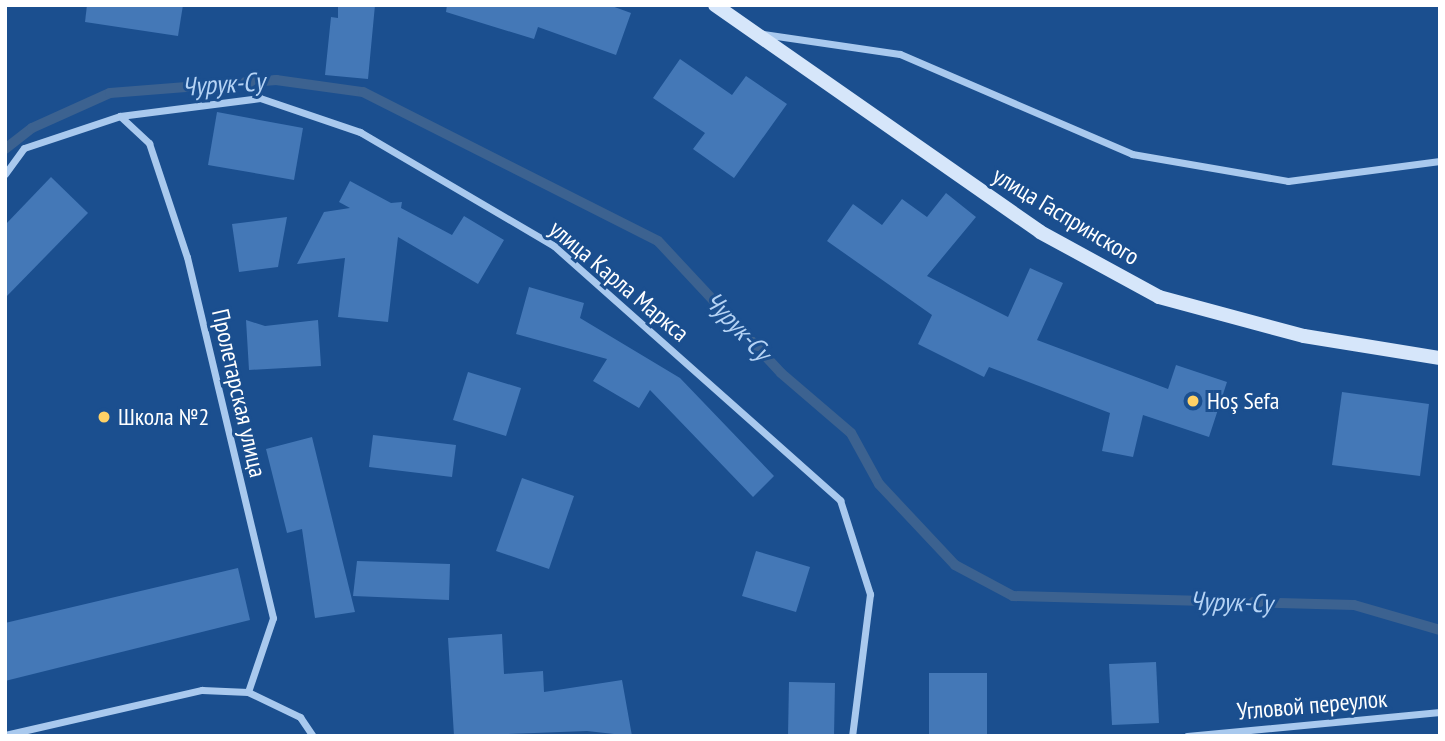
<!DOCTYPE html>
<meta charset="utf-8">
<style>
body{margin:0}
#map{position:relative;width:1445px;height:741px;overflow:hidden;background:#1b4f8f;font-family:"PT Sans Narrow",sans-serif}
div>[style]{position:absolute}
.stream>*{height:10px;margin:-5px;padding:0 5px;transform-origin:5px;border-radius:5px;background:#3c6290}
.building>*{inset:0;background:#4478b7}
.street>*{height:7px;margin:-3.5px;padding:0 3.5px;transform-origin:3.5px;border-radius:3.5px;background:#a9c9ee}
.secondary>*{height:14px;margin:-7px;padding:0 7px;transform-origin:7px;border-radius:7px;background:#d6e6fa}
.dots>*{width:19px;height:19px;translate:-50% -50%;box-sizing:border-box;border:4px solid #1b4f8f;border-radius:50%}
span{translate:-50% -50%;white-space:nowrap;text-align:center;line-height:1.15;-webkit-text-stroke:6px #1b4f8f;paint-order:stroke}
.street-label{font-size:24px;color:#fff}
.poi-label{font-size:24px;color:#fff}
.left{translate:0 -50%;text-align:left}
.water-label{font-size:26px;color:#b5d3f5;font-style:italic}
.frame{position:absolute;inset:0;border:7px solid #fff;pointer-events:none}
</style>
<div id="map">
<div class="stream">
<div style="left:5px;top:149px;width:34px;rotate:-38deg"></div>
<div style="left:32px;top:128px;width:85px;rotate:-24.2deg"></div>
<div style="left:110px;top:93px;width:167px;rotate:-4.5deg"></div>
<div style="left:276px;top:80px;width:88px;rotate:7.9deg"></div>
<div style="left:363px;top:92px;width:330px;rotate:26.8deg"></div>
<div style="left:658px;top:241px;width:180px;rotate:47deg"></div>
<div style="left:781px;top:373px;width:92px;rotate:40.6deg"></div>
<div style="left:851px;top:433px;width:58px;rotate:61.2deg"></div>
<div style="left:879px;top:484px;width:111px;rotate:46.8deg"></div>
<div style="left:955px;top:565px;width:66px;rotate:28.1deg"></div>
<div style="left:1013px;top:596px;width:341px;rotate:1.5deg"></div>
<div style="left:1354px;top:605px;width:90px;rotate:16.2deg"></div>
</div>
<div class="building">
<div style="clip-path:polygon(87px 5px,183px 5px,178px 36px,85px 22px)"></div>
<div style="clip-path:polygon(338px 5px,375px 5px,368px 79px,325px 75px,331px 17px,338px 18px)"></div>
<div style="clip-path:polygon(447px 5px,609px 5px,631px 13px,616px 55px,538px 27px,534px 39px,446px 12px)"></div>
<div style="clip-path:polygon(680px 59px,732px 95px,746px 76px,787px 104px,734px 178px,693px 149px,705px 133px,653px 98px)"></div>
<div style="clip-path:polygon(217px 112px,303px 128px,294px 180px,208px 165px)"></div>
<div style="clip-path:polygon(51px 177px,88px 213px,5px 298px,5px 225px)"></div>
<div style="clip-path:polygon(350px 181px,391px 203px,402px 202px,401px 208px,452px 235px,464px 216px,504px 240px,478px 284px,398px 237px,388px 322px,338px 317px,345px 258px,297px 264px,324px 212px,350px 208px,339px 202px)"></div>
<div style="clip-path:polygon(946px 193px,976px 217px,927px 276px,1008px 317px,1030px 268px,1063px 283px,1037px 340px,1168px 389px,1176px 365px,1227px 382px,1209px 437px,1143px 415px,1133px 457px,1102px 451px,1110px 413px,989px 367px,984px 377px,918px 344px,932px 315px,827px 241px,853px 204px,882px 225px,902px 199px,927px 217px)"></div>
<div style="clip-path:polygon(287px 217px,278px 267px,239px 272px,232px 224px)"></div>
<div style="clip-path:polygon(529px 287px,584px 303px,580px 318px,680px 378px,774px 476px,753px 497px,650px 390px,639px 408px,593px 381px,607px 359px,516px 334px)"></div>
<div style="clip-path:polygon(246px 320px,265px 326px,318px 320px,321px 366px,249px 370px)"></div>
<div style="clip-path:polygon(468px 372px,521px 388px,506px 436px,453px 420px)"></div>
<div style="clip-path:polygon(1342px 392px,1429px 404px,1420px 476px,1332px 465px)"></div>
<div style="clip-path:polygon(373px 435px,456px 445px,452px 477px,369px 467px)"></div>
<div style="clip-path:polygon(312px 437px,355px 612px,315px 618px,302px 529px,287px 533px,266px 449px)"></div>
<div style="clip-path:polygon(522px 478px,574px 496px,549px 569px,496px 551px)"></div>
<div style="clip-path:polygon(756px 551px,810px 567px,796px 612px,742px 596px)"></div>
<div style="clip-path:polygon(357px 561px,450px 564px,449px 600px,353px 596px)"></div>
<div style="clip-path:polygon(238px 568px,250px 620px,5px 681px,5px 623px)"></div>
<div style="clip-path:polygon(502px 634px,504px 674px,543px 671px,544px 692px,622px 680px,632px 736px,587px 731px,454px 736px,448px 638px)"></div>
<div style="clip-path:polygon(1156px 662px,1159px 723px,1112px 725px,1109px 664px)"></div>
<div style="clip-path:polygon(929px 673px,987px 673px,987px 736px,929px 736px)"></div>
<div style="clip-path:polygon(789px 682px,835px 683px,834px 736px,788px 736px)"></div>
</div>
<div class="street">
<div style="left:763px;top:34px;width:138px;rotate:8.3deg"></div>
<div style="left:900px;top:54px;width:253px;rotate:23.3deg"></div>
<div style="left:1132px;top:154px;width:158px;rotate:9.8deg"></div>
<div style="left:1288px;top:181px;width:153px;rotate:-7.5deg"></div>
<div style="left:120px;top:116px;width:40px;rotate:43deg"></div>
<div style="left:149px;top:143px;width:120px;rotate:71.6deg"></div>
<div style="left:187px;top:257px;width:371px;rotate:76.6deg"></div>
<div style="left:273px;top:618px;width:78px;rotate:108.7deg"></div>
<div style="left:5px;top:174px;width:32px;rotate:-54deg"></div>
<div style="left:24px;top:148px;width:101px;rotate:-18.4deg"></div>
<div style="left:120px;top:116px;width:141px;rotate:-7.3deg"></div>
<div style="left:260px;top:98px;width:106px;rotate:18.8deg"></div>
<div style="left:360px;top:132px;width:225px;rotate:30.4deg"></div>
<div style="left:554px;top:246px;width:383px;rotate:41.6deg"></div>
<div style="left:840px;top:500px;width:99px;rotate:72.3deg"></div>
<div style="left:870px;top:594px;width:143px;rotate:97.2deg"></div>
<div style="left:5px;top:735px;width:202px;rotate:-12.9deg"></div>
<div style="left:202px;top:690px;width:46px;rotate:2.5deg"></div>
<div style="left:248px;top:692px;width:58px;rotate:25.7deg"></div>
<div style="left:300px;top:717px;width:23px;rotate:56deg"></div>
<div style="left:1187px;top:736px;width:254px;rotate:-5.4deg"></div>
</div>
<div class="secondary">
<div style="left:715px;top:5px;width:396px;rotate:34.9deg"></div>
<div style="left:1040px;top:232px;width:136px;rotate:28.6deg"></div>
<div style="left:1159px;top:297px;width:150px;rotate:15.1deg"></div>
<div style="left:1304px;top:336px;width:138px;rotate:9.2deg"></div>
</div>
<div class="dots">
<div style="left:1193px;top:401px;background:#ffd166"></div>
<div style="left:104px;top:417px;background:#ffd166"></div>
</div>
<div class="street-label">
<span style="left:1066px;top:216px;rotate:31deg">улица Гаспринского</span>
<span style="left:619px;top:281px;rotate:40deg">улица Карла Маркса</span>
<span style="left:239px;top:393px;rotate:77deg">Пролетарская улица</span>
<span style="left:1312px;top:705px;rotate:-5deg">Угловой переулок</span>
</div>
<div class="poi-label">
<span class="left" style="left:1207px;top:401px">Hoş Sefa</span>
<span class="left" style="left:118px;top:417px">Школа №2</span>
</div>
<div class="water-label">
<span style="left:223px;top:84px;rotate:-4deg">Чурук-Су</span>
<span style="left:738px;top:326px;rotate:47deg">Чурук-Су</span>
<span style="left:1231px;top:602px;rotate:2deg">Чурук-Су</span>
</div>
<div class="frame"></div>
</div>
